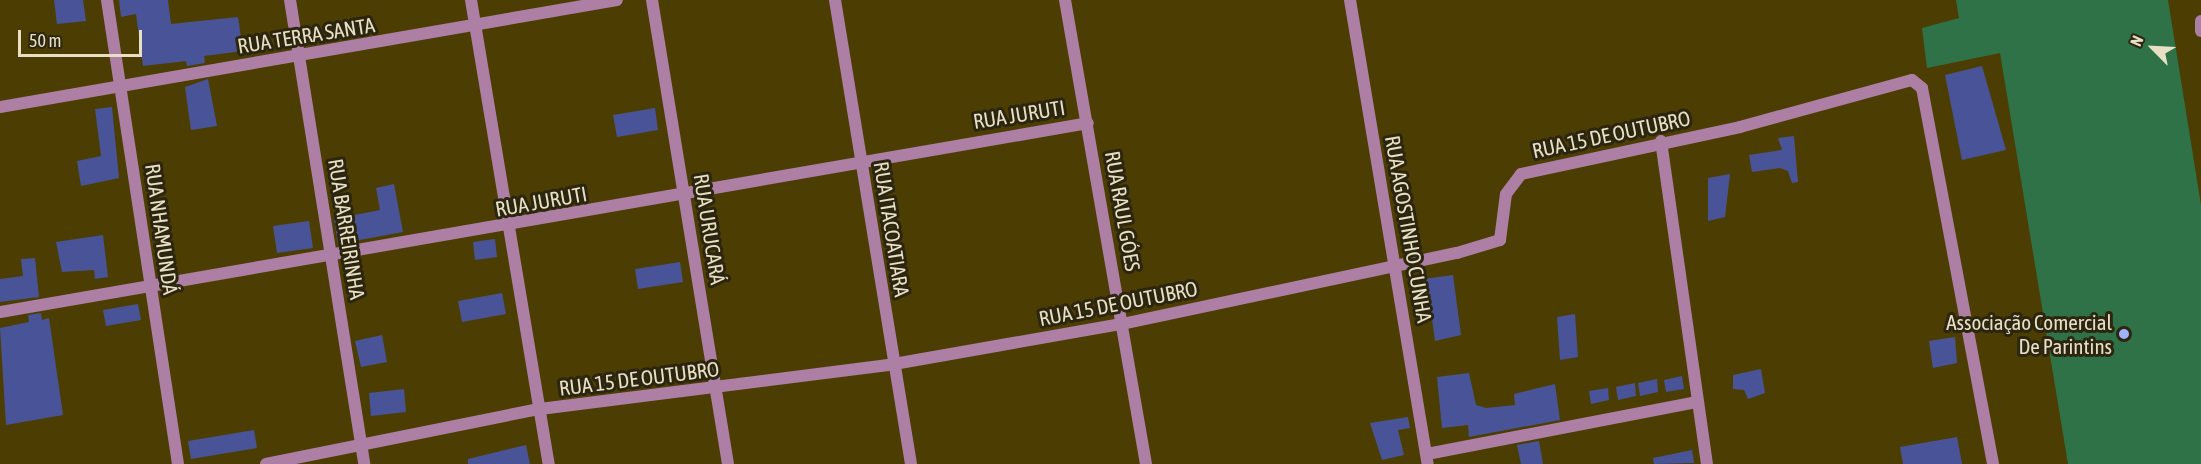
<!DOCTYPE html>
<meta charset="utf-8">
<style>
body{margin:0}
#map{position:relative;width:2201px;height:464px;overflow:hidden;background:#4c3e03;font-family:"Asap Condensed",sans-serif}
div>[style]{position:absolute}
.green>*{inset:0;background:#2f7248}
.building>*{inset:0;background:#485497}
.minor>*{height:12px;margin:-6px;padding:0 6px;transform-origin:6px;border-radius:6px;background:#ad7fa4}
.tertiary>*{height:12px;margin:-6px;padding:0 6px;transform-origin:6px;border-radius:6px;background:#ad7fa4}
.dots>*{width:16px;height:16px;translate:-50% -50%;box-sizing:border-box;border:3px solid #2c2510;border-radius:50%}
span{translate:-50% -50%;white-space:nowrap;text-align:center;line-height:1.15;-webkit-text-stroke:6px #2c2510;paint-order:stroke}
.street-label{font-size:21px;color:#e8e0c5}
.poi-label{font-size:21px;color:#e8e0c5}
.right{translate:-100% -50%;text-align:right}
.north{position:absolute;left:2123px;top:18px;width:60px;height:60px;-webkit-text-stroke:4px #2c2510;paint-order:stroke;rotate:294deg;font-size:16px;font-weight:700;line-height:24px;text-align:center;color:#e8e0c5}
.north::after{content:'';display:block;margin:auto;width:21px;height:27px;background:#e8e0c5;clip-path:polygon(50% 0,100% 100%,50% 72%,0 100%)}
.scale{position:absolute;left:18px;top:30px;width:124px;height:27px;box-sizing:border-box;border:3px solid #e8e0c5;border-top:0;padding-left:8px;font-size:18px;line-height:21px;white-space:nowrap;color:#e8e0c5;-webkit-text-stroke:4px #2c2510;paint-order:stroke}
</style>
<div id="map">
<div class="green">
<div style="clip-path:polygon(1956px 0,2168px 0,2201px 205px,2201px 464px,2068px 464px,2000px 53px,1927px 68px,1922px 28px,1959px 18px)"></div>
</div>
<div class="building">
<div style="clip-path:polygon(54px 0,83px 0,86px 21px,57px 24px)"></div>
<div style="clip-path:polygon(119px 0,168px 0,171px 24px,238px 17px,243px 51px,204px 56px,205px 63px,187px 66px,186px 61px,143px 66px,136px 14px,121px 17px)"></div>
<div style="clip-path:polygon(1982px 66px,2006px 150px,1962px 160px,1945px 75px)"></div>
<div style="clip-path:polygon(208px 79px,217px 126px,191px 130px,185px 87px)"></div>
<div style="clip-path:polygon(112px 107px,119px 178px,81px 186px,77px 161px,101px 156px,95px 109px)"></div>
<div style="clip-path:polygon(655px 108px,658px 130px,617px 137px,613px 115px)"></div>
<div style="clip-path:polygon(1794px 136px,1798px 182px,1792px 183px,1788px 171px,1780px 168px,1752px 172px,1749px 155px,1782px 150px,1778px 138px)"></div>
<div style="clip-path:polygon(1730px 174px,1725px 217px,1708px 221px,1708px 178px)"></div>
<div style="clip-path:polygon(394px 184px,403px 232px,338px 244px,334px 219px,380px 210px,376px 188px)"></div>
<div style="clip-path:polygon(309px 221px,313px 248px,277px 253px,273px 226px)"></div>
<div style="clip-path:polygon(103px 235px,108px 277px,95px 279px,94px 270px,62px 272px,56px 242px)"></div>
<div style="clip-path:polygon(495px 239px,497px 257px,475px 260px,473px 242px)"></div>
<div style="clip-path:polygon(35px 258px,39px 297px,0 302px,0 279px,23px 276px,21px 259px)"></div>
<div style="clip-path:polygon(680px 262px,683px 282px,638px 289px,635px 269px)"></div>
<div style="clip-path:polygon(1453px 275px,1461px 335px,1435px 341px,1432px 319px,1422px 320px,1423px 279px)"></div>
<div style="clip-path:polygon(502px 293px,506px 314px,462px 322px,458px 301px)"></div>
<div style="clip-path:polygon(138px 304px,141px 320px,106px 326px,103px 310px)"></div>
<div style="clip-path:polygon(41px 313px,42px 320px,49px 318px,63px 415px,6px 425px,0 328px,29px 322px,28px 315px)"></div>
<div style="clip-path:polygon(1575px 314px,1578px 357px,1560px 360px,1557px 317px)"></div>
<div style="clip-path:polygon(382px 335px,387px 362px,361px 367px,355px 341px)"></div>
<div style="clip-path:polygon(1955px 337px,1957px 363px,1933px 368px,1929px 341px)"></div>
<div style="clip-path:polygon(1761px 369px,1765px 393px,1748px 399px,1744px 390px,1733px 389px,1733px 375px)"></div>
<div style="clip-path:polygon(1469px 373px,1476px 405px,1486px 408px,1515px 405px,1514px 394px,1555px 384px,1560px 420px,1469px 437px,1468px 425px,1442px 428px,1437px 377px)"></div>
<div style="clip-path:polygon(1682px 376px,1684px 389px,1666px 392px,1664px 380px)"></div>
<div style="clip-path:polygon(1657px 379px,1658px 392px,1640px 396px,1638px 383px)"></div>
<div style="clip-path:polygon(1635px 383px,1636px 396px,1618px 400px,1616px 387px)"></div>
<div style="clip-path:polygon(1608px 388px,1609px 400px,1591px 404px,1589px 391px)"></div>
<div style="clip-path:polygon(404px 389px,406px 412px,371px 416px,369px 393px)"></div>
<div style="clip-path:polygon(1408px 417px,1410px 428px,1398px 430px,1404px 455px,1382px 460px,1370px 423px)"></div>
<div style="clip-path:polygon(254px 430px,257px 448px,191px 459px,188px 441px)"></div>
<div style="clip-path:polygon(1957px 437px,1962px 464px,1903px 464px,1900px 447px)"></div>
<div style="clip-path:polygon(1539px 441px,1543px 464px,1521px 464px,1517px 445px)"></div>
<div style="clip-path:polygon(526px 445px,530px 464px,468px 464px,468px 459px)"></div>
<div style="clip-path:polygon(1692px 450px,1694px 463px,1654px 464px,1653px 458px)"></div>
</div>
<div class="minor">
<div style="left:107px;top:0;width:469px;rotate:81.3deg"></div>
<div style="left:471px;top:0;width:471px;rotate:80.5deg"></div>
<div style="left:652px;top:0;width:470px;rotate:80.7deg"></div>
<div style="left:835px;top:0;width:470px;rotate:80.7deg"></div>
<div style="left:1065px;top:0;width:471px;rotate:80.1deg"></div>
<div style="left:1350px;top:0;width:471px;rotate:80.5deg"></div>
<div style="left:2201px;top:21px;width:10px;rotate:90deg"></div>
<div style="left:0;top:107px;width:626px;rotate:-9.84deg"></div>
<div style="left:1661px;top:141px;width:326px;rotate:81.9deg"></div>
<div style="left:0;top:312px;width:1104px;rotate:-9.85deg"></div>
<div style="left:1427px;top:454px;width:274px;rotate:-10.9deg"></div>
<div style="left:266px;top:464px;width:279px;rotate:-11.4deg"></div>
<div style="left:540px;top:409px;width:357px;rotate:-7.2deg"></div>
<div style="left:894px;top:364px;width:231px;rotate:-10deg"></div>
<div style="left:1122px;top:324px;width:342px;rotate:-12deg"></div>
<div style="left:1457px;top:253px;width:45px;rotate:-16.8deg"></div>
<div style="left:1500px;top:240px;width:46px;rotate:-82.6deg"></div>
<div style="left:1506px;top:194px;width:25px;rotate:-53deg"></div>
<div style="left:1521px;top:174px;width:224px;rotate:-12.1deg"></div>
<div style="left:1740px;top:127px;width:178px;rotate:-15.3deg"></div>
<div style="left:1912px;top:80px;width:13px;rotate:39deg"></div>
<div style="left:1922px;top:88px;width:383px;rotate:79.3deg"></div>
</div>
<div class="tertiary">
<div style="left:290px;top:0;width:470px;rotate:80.9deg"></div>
</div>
<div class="dots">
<div style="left:2124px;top:334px;background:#a1b3fd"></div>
</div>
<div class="street-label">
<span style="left:306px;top:35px;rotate:-9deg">RUA TERRA SANTA</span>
<span style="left:1019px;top:114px;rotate:-9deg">RUA JURUTI</span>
<span style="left:1611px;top:134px;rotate:-12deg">RUA 15 DE OUTUBRO</span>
<span style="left:541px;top:201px;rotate:-10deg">RUA JURUTI</span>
<span style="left:1123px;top:211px;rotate:80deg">RUA RAUL GÓES</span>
<span style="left:162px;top:229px;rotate:82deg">RUA NHAMUNDÁ</span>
<span style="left:347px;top:229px;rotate:81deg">RUA BARREIRINHA</span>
<span style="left:710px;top:229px;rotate:81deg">RUA URUCARÁ</span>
<span style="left:892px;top:229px;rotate:81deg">RUA ITACOATIARA</span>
<span style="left:1409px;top:229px;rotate:80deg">RUA AGOSTINHO CUNHA</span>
<span style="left:1118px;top:303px;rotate:-11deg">RUA 15 DE OUTUBRO</span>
<span style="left:639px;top:378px;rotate:-7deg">RUA 15 DE OUTUBRO</span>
</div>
<div class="poi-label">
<span class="right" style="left:2112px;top:334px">Associação Comercial<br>De Parintins</span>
</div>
<div class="north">N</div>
<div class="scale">50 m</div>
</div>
